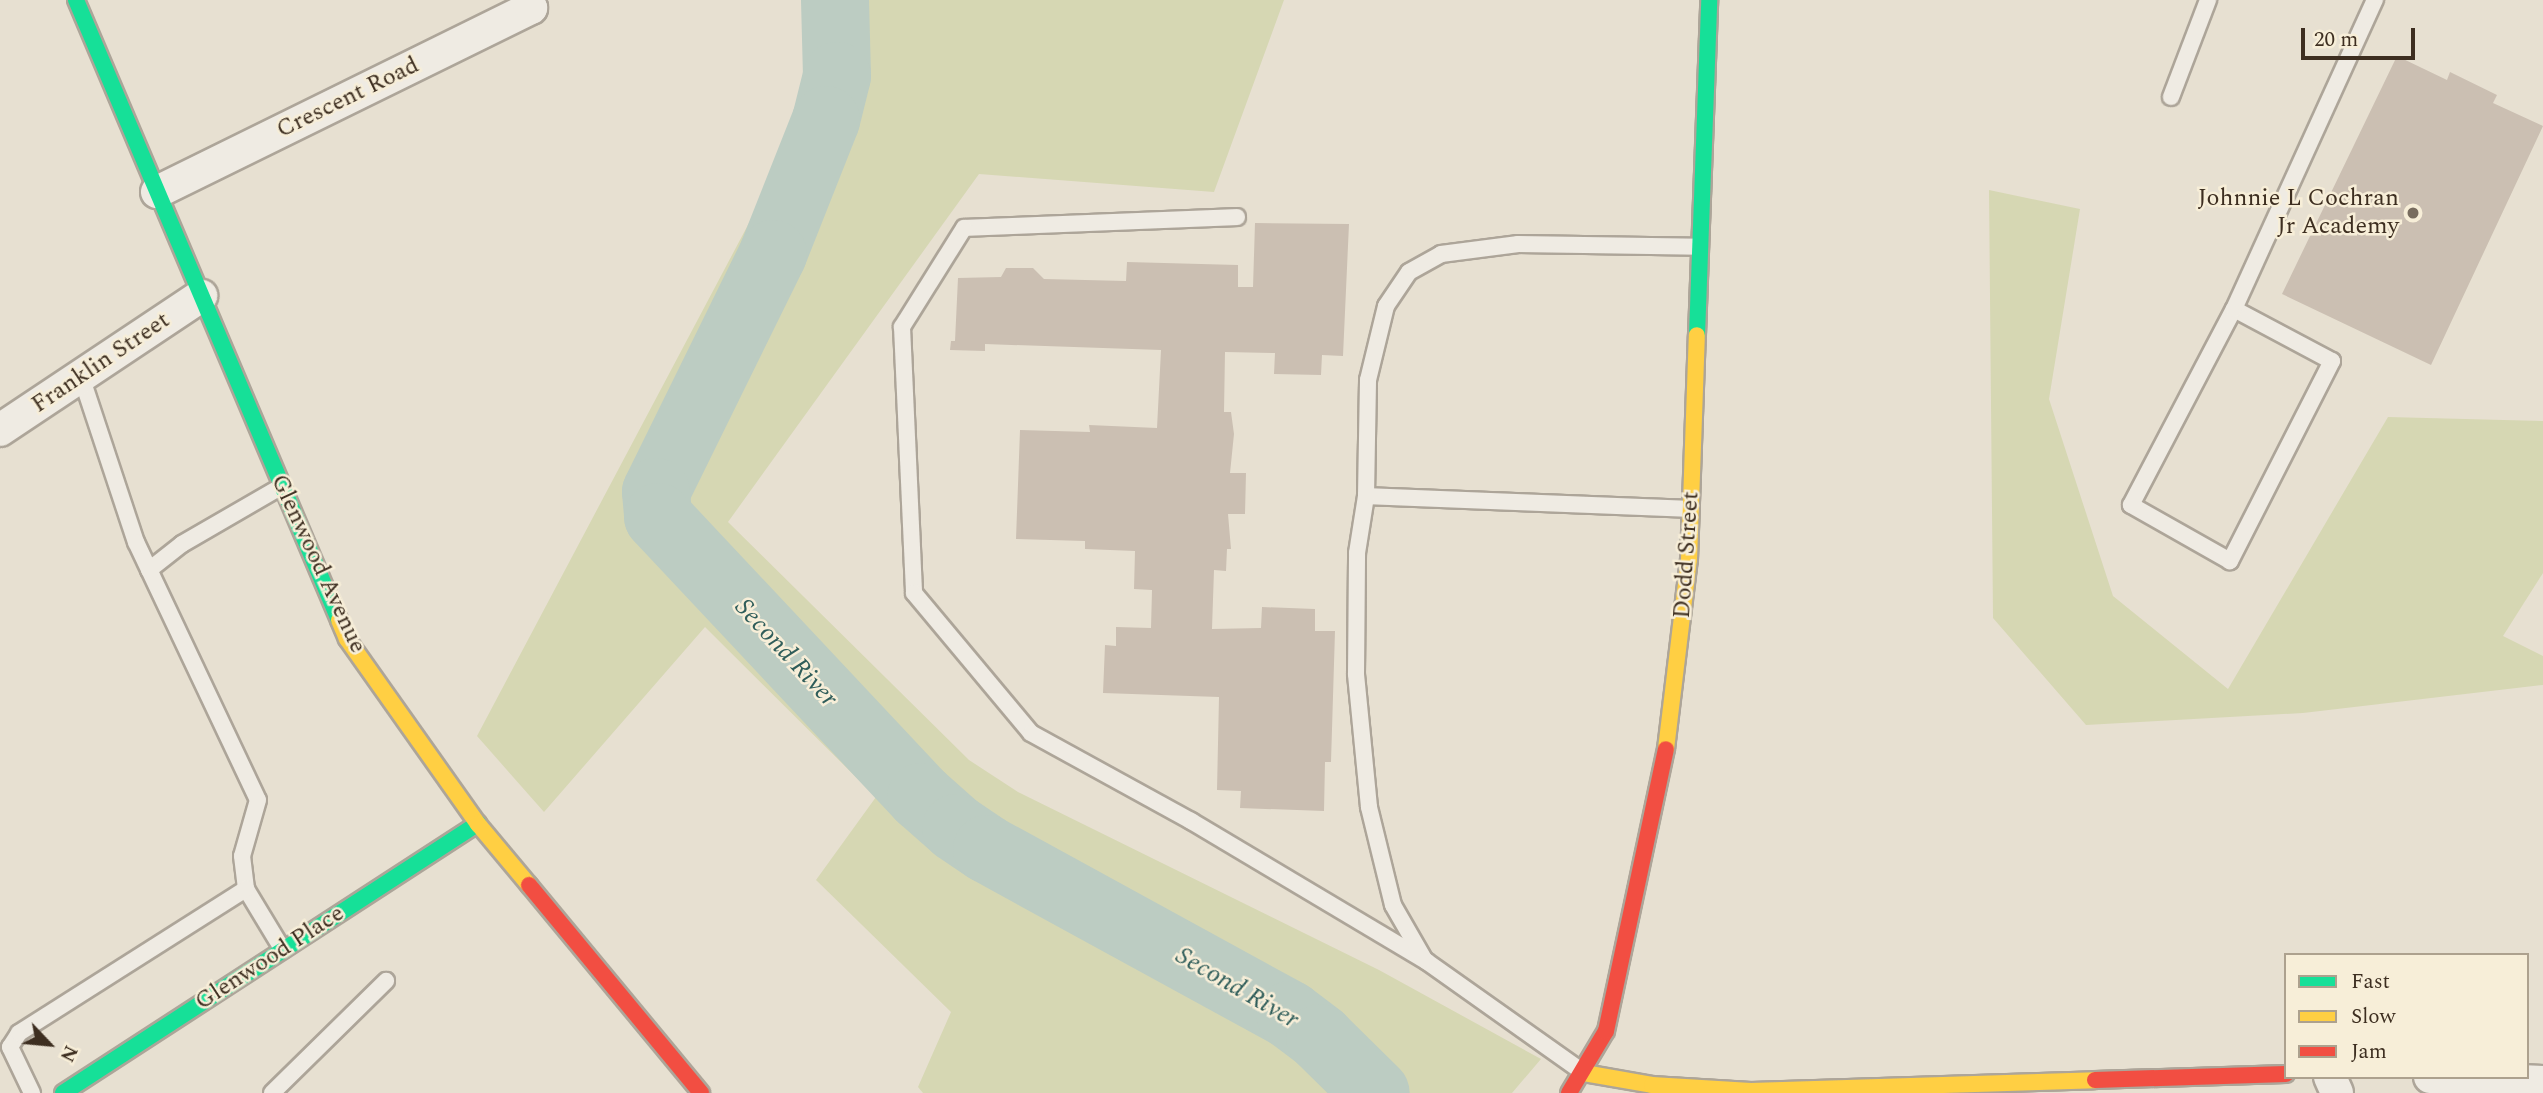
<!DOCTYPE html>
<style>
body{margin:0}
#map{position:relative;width:2543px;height:1093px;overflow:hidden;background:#e7e0d1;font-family:Spectral,serif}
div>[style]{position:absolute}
.green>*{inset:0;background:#d6d7b3}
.river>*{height:68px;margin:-34px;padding:0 34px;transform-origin:34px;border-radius:34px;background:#bcccc2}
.building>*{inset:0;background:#cbbfb2}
.roads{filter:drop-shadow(2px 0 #ada599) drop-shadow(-2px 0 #ada599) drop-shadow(0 2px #ada599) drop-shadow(0 -2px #ada599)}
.lane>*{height:16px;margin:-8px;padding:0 8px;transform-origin:8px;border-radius:8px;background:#efebe3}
.street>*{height:32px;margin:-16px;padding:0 16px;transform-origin:16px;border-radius:16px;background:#efebe3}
.fast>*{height:16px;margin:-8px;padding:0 8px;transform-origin:8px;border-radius:8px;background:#16e098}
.slow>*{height:16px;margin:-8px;padding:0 8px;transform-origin:8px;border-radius:8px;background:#ffcf43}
.jam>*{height:16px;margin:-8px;padding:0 8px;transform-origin:8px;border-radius:8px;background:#f24e42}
.dots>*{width:19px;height:19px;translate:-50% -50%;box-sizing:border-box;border:4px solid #f7eed8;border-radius:50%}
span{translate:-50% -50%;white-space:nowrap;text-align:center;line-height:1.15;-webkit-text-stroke:5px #f7eed8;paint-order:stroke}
.street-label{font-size:24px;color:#3d2e20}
.poi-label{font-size:24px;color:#3d2e20}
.right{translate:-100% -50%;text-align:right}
.water-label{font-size:26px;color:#2f5d5a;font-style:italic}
.legend{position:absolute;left:2284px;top:953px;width:245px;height:126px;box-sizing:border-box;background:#f7eed8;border:2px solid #ada18e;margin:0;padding:9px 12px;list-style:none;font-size:21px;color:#3d2e20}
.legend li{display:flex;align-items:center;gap:14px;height:35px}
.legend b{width:35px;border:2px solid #ada18e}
.north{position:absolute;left:14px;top:1009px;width:70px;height:70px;-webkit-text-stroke:5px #f7eed8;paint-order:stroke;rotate:116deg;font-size:19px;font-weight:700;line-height:28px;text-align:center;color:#3d2e20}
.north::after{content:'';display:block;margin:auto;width:24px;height:32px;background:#3d2e20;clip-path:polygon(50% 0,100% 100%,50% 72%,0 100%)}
.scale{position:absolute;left:2301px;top:28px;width:114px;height:32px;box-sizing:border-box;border:4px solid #3d2e20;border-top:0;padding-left:9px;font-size:21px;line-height:24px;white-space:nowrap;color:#3d2e20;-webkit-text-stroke:5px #f7eed8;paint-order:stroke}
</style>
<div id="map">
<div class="green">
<div style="clip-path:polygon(805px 0,1284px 0,1214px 192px,979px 174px,728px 522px,969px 760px,1018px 792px,1379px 970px,1541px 1059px,1512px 1093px,923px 1093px,918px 1087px,951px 1012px,816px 880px,876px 797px,705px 627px,544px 812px,477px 736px,819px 91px)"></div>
<div style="clip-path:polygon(1989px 190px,2080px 209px,2049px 399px,2113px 596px,2228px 689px,2388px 417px,2543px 421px,2543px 573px,2503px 636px,2543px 656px,2543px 685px,2303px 713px,2086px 725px,1993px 618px)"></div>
</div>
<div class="river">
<div style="left:835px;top:0;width:76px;rotate:88.5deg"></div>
<div style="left:837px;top:76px;width:45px;rotate:104deg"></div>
<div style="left:826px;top:120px;width:144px;rotate:111.6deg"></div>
<div style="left:773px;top:254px;width:265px;rotate:116.2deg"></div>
<div style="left:656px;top:492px;width:25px;rotate:85deg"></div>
<div style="left:658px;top:517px;width:384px;rotate:46.8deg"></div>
<div style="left:921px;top:797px;width:47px;rotate:41.5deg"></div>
<div style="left:956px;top:828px;width:37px;rotate:34deg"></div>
<div style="left:987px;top:849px;width:345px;rotate:28.7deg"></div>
<div style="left:1290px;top:1015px;width:38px;rotate:37deg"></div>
<div style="left:1320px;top:1038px;width:78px;rotate:44.5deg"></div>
</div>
<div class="building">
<div style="clip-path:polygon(2397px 56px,2447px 80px,2450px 72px,2497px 95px,2493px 103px,2543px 126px,2431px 365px,2282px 294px)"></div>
<div style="clip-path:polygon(1255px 223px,1349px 224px,1343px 356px,1322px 355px,1321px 375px,1274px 374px,1275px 353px,1225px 352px,1224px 412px,1231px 412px,1234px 434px,1230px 473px,1246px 473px,1245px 514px,1228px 514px,1231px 549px,1227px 549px,1226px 571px,1214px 570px,1212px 629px,1261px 628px,1262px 607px,1315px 609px,1315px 631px,1335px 631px,1331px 762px,1325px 762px,1324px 811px,1240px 808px,1241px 791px,1217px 790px,1219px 697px,1103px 693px,1105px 645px,1116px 646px,1116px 627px,1151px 628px,1152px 590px,1134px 589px,1135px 551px,1085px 549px,1085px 541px,1016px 539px,1020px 430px,1090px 432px,1089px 425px,1157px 428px,1161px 350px,985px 344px,985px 351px,950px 350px,951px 341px,955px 341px,958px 278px,1001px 277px,1006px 268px,1033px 268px,1044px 279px,1126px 281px,1127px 262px,1238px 265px,1238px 287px,1253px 287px)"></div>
</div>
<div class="roads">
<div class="lane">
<div style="left:2171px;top:97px;width:104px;rotate:-69.1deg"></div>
<div style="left:1237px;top:217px;width:273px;rotate:177.7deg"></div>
<div style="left:964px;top:228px;width:117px;rotate:122.1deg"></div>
<div style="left:902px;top:327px;width:266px;rotate:87.4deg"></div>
<div style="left:914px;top:593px;width:182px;rotate:50.1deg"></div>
<div style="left:1031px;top:733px;width:183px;rotate:28.8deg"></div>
<div style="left:1191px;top:821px;width:274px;rotate:30.8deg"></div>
<div style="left:1426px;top:961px;width:194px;rotate:35.3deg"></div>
<div style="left:2234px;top:309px;width:111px;rotate:28deg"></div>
<div style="left:2332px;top:361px;width:225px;rotate:117deg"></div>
<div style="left:2230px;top:561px;width:114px;rotate:-150.5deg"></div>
<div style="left:2131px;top:505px;width:221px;rotate:-62.3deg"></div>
<div style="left:2234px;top:309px;width:340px;rotate:-65.5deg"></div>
<div style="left:81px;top:376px;width:175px;rotate:71.7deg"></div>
<div style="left:136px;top:542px;width:285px;rotate:64.7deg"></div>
<div style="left:258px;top:800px;width:58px;rotate:105.9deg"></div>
<div style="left:242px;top:856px;width:33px;rotate:83deg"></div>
<div style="left:246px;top:889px;width:71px;rotate:58.8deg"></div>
<div style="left:1366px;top:496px;width:325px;rotate:2.3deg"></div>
<div style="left:149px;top:570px;width:42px;rotate:-38.2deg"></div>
<div style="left:182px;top:544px;width:116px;rotate:-30.1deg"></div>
<div style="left:1424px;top:959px;width:62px;rotate:-119.9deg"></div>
<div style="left:1393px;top:905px;width:101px;rotate:-103.8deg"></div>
<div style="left:1369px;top:807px;width:134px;rotate:-95.6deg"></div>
<div style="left:1356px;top:674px;width:121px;rotate:-89.5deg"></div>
<div style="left:1357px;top:553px;width:58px;rotate:-81deg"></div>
<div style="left:1366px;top:496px;width:116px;rotate:-89deg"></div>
<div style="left:1368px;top:380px;width:76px;rotate:-76.3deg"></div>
<div style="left:1386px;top:306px;width:41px;rotate:-55.9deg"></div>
<div style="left:1409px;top:272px;width:37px;rotate:-29deg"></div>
<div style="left:1441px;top:254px;width:78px;rotate:-7.4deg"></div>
<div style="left:1518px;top:244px;width:182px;rotate:0.9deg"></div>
<div style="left:32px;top:1093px;width:51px;rotate:-115.6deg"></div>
<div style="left:10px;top:1047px;width:17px;rotate:-57deg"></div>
<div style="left:19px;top:1033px;width:269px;rotate:-32.4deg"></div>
<div style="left:272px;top:1093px;width:160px;rotate:-44.5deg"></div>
</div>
<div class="street">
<div style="left:157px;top:192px;width:417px;rotate:-26.2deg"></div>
<div style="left:531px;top:8px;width:9px;rotate:-117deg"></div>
<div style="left:0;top:430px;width:242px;rotate:-33.7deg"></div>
<div style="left:2330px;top:1077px;width:17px;rotate:66deg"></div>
<div style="left:2430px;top:1077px;width:113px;rotate:2.5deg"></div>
</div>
<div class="fast">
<div style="left:76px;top:0;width:673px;rotate:67.01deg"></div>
<div style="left:1697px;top:335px;width:335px;rotate:-87.9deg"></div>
<div style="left:63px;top:1093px;width:495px;rotate:-33deg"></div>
</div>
<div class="slow">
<div style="left:339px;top:620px;width:21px;rotate:67deg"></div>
<div style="left:347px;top:639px;width:227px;rotate:54.7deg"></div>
<div style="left:478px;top:824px;width:80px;rotate:50.1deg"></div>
<div style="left:1666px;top:749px;width:190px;rotate:-83.1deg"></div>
<div style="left:1689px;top:560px;width:225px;rotate:-88deg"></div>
<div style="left:1584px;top:1073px;width:69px;rotate:10deg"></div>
<div style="left:1652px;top:1085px;width:99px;rotate:3.5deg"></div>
<div style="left:1751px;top:1091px;width:344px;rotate:-1.8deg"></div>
</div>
<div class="jam">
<div style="left:529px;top:885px;width:270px;rotate:50.4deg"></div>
<div style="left:2095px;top:1080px;width:191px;rotate:-1.8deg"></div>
<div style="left:1569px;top:1093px;width:72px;rotate:-59.2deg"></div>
<div style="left:1606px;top:1031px;width:288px;rotate:-78deg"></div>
</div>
</div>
<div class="dots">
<div style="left:2413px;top:213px;background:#786c5e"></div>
</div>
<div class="street-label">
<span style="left:348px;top:98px;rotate:-26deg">Crescent Road</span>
<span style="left:101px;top:363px;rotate:-34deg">Franklin Street</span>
<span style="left:1687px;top:555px;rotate:-86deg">Dodd Street</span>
<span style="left:318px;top:564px;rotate:65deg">Glenwood Avenue</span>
<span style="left:270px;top:958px;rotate:-33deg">Glenwood Place</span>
</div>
<div class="poi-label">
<span class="right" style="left:2399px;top:213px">Johnnie L Cochran<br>Jr Academy</span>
</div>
<div class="water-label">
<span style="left:786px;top:653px;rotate:47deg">Second River</span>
<span style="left:1237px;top:988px;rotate:30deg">Second River</span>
</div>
<ul class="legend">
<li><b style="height:9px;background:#16e098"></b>Fast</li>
<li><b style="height:9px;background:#ffcf43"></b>Slow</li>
<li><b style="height:9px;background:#f24e42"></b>Jam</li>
</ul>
<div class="north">N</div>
<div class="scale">20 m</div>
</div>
